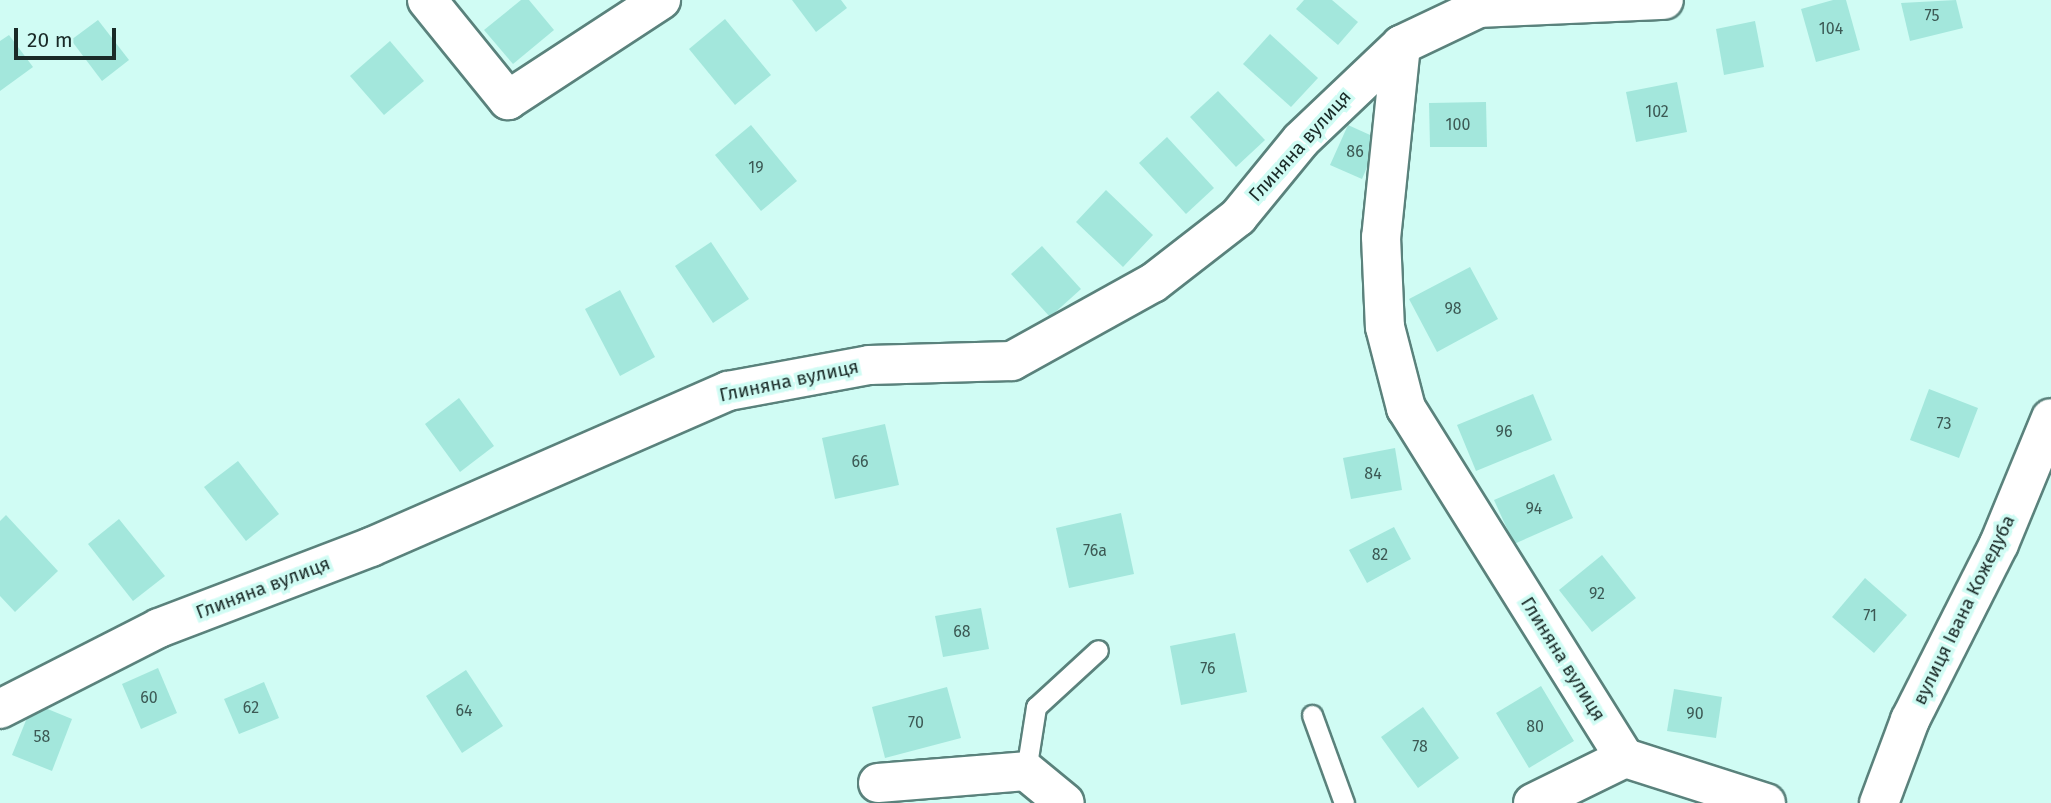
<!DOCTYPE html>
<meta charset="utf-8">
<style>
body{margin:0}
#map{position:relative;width:2051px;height:803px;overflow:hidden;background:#d0fcf4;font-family:"Fira Sans",sans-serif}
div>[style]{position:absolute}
.building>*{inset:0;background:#a3e7dc}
.roads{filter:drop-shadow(2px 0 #5a827c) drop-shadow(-2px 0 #5a827c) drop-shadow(0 2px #5a827c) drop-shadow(0 -2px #5a827c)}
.lane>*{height:19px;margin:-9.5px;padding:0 9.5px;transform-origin:9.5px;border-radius:9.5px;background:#fff}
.street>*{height:38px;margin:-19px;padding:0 19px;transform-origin:19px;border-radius:19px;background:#fff}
.secondary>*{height:38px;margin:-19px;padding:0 19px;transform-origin:19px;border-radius:19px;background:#fff}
span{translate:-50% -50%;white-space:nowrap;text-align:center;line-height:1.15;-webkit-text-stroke:7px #d0fcf4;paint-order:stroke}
.number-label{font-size:16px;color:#3c5954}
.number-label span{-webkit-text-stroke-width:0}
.street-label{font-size:19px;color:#192a27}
.scale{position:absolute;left:14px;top:28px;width:102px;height:32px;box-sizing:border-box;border:4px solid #192a27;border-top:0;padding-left:9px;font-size:21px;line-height:24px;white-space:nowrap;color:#192a27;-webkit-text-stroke:5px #d0fcf4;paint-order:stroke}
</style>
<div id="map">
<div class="building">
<div style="clip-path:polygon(521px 0,529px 0,554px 30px,513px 64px,484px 30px)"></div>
<div style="clip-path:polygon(792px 0,841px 0,847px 8px,816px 32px)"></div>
<div style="clip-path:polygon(1304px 0,1332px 0,1358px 22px,1338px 45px,1296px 9px)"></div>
<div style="clip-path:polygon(1833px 0,1846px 0,1860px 50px,1816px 62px,1801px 9px)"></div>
<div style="clip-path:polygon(1956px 0,1963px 28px,1910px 41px,1901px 3px)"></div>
<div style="clip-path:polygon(725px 19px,771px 75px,735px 105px,689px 49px)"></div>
<div style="clip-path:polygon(98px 20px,129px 60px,102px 81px,71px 40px)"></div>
<div style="clip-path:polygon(1755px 21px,1764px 67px,1724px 75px,1716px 29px)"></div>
<div style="clip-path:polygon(1270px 34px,1318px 78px,1291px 107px,1243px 64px)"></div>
<div style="clip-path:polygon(9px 35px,33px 67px,0 91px,0 41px)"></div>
<div style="clip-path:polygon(390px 41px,424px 81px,384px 115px,350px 76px)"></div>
<div style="clip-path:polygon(1677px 82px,1687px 132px,1636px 142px,1626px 92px)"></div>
<div style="clip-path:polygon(1218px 91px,1265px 140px,1236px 167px,1190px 117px)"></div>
<div style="clip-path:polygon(1486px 102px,1487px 147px,1430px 147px,1429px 103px)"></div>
<div style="clip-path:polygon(751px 125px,797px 181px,761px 211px,715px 155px)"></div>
<div style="clip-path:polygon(1348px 125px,1379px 139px,1362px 179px,1330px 165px)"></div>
<div style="clip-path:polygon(1167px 137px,1214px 188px,1186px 214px,1139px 163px)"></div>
<div style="clip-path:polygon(1106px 190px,1153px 235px,1123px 267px,1076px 222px)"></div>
<div style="clip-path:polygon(711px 242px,749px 299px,713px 323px,675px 266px)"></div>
<div style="clip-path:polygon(1042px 246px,1081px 289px,1050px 317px,1011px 274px)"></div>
<div style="clip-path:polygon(1470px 267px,1498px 319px,1437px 352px,1409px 299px)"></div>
<div style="clip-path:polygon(620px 290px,655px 357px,620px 376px,585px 309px)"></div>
<div style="clip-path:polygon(1929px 389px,1978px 408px,1959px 458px,1910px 440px)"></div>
<div style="clip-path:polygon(1533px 394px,1552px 440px,1476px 471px,1457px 425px)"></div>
<div style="clip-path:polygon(459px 398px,494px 446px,460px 472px,425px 424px)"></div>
<div style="clip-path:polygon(885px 424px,899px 485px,835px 499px,822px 438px)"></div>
<div style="clip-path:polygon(1395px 448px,1402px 490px,1351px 499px,1343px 458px)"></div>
<div style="clip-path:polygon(238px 461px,279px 514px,246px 541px,204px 487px)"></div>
<div style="clip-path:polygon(1554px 474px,1573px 518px,1514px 544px,1494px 500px)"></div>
<div style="clip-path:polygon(1121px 513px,1134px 574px,1069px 588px,1056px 528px)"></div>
<div style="clip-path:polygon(6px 515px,58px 571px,15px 612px,0 596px,0 521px)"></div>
<div style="clip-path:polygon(119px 519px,165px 576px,133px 601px,88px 544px)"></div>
<div style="clip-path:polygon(1394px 527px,1411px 559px,1367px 583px,1349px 550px)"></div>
<div style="clip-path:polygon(1602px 555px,1636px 598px,1592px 632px,1559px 590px)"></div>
<div style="clip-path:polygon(1865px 578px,1907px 615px,1874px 653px,1832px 617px)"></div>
<div style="clip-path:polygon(981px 608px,989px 649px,943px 657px,935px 616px)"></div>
<div style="clip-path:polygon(1235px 633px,1247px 692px,1181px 705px,1170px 646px)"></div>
<div style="clip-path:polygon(158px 668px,177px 713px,141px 729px,122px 684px)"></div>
<div style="clip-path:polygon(466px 670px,503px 726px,462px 753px,426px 696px)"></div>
<div style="clip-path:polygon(264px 682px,279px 718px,239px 734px,224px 699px)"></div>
<div style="clip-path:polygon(1541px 686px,1574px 741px,1529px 768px,1496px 713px)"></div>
<div style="clip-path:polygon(947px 687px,961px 738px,885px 758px,872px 707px)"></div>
<div style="clip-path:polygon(1674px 689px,1722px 697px,1716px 738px,1667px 731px)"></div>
<div style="clip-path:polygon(33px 703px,72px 719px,52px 771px,12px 755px)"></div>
<div style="clip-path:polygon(1423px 707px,1459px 758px,1418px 788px,1381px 737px)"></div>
</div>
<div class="roads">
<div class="lane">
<div style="left:1312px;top:715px;width:94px;rotate:70deg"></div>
<div style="left:1026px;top:771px;width:65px;rotate:-81.1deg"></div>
<div style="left:1036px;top:707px;width:84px;rotate:-42.6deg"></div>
</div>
<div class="street">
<div style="left:427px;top:0;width:129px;rotate:51deg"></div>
<div style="left:508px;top:100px;width:183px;rotate:-33.2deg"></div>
<div style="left:1401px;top:45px;width:193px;rotate:95.9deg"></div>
<div style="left:1381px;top:237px;width:90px;rotate:87.5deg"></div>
<div style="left:1385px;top:327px;width:84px;rotate:75.5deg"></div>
<div style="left:1406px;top:408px;width:413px;rotate:58deg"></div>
<div style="left:0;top:709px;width:178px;rotate:-27deg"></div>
<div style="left:159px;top:628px;width:227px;rotate:-20.9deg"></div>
<div style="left:371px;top:547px;width:390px;rotate:-23.6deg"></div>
<div style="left:728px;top:391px;width:143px;rotate:-10.4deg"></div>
<div style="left:869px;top:365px;width:143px;rotate:-1.6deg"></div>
<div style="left:1012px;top:361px;width:161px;rotate:-29deg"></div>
<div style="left:1153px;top:283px;width:108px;rotate:-37.8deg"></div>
<div style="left:1238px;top:217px;width:99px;rotate:-50.7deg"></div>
<div style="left:1301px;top:140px;width:138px;rotate:-43.5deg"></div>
<div style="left:1401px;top:45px;width:86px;rotate:-25.4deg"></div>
<div style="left:1479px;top:8px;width:185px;rotate:-2.5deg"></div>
<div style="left:878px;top:783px;width:148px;rotate:-4.6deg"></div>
<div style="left:1026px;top:771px;width:50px;rotate:39.4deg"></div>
<div style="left:1533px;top:803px;width:102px;rotate:-26.1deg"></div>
<div style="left:1625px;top:758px;width:148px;rotate:17.7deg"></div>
</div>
<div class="secondary">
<div style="left:1879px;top:803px;width:89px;rotate:-69.5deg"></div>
<div style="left:1910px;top:720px;width:197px;rotate:-63.2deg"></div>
<div style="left:1999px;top:544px;width:136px;rotate:-67.6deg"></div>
</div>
</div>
<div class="number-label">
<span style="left:1932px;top:16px">75</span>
<span style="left:1831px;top:29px">104</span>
<span style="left:1657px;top:112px">102</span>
<span style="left:1458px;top:125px">100</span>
<span style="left:1355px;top:152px">86</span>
<span style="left:756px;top:168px">19</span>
<span style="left:1453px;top:309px">98</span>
<span style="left:1944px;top:424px">73</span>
<span style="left:1504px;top:432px">96</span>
<span style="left:860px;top:462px">66</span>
<span style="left:1373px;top:474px">84</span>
<span style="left:1534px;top:509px">94</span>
<span style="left:1095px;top:551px">76а</span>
<span style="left:1380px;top:555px">82</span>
<span style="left:1597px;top:594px">92</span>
<span style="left:1870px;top:616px">71</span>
<span style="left:962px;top:632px">68</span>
<span style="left:1208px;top:669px">76</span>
<span style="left:149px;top:698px">60</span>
<span style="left:251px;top:708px">62</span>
<span style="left:464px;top:711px">64</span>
<span style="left:1695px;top:714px">90</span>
<span style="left:916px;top:723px">70</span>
<span style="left:1535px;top:727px">80</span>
<span style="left:42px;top:737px">58</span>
<span style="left:1420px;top:747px">78</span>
</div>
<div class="street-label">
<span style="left:1300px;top:146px;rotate:-48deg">Глиняна вулиця</span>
<span style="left:789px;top:381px;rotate:-12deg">Глиняна вулиця</span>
<span style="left:263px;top:588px;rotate:-21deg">Глиняна вулиця</span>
<span style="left:1964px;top:610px;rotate:-64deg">вулиця Івана Кожедуба</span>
<span style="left:1563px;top:659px;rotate:58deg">Глиняна вулиця</span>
</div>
<div class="scale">20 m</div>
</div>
